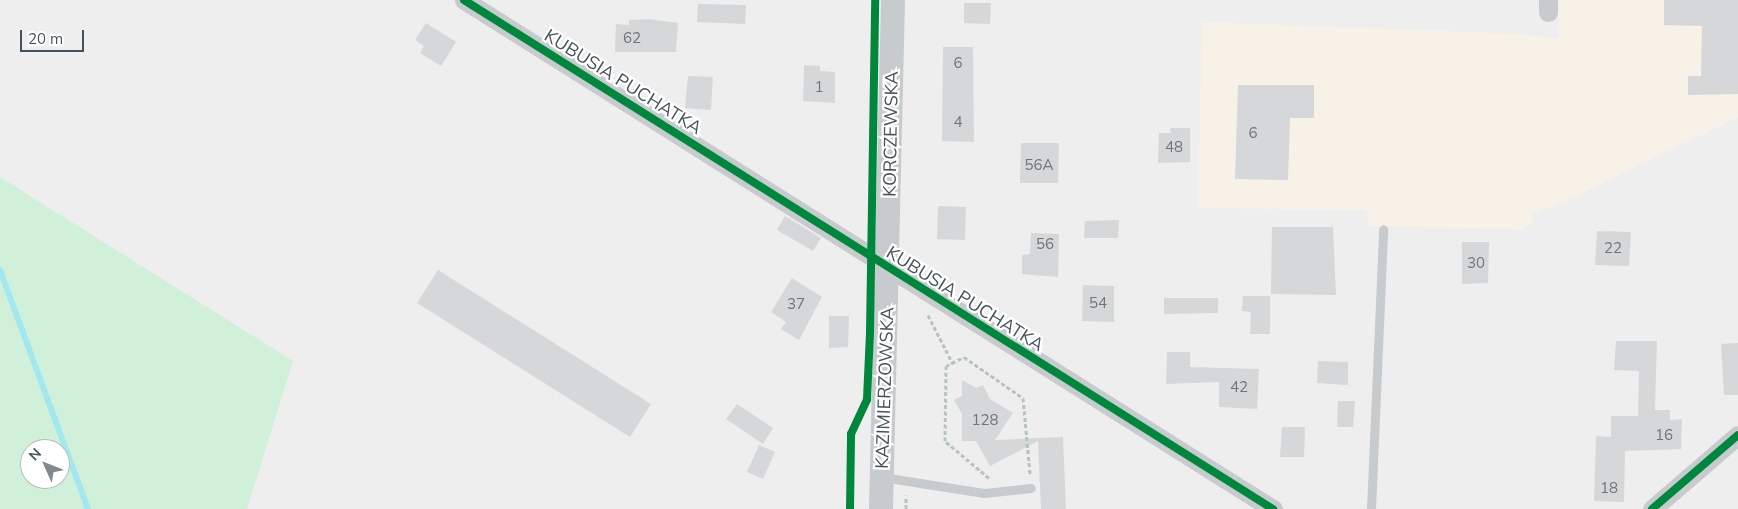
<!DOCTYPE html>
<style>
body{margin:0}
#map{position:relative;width:1738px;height:509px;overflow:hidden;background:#efeeee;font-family:Mulish,sans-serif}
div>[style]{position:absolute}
.commercial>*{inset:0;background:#f7f1e8}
.green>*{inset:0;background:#d1f0d9}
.stream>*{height:6px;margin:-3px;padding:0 3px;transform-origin:3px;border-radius:3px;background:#a3e8ef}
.building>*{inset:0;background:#d6d7d8}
.path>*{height:3px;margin-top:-1.5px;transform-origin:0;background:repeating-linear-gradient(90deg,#b5c4be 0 4px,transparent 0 6.5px)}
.service>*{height:9px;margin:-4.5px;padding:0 4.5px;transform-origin:4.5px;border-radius:4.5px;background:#c7cbcd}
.minor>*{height:19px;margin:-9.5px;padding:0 9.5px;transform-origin:9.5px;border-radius:9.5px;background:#c7cbcd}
.tertiary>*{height:24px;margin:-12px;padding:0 12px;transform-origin:12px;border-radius:12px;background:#c7cbcd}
.cycleway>*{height:8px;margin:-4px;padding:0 4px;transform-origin:4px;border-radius:4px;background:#00873e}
span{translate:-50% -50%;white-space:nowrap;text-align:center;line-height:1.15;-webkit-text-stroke:4.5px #fff;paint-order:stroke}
.number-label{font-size:15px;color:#6a757c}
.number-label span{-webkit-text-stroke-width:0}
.street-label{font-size:18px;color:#44535b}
.north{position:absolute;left:20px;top:439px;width:50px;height:50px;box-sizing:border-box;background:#fff;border:1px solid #b4babd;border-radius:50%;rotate:314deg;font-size:14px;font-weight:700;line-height:20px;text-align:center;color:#44535b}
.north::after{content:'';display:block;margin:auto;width:18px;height:22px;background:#80898e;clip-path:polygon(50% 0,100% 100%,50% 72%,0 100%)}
.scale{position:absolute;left:20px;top:30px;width:64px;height:22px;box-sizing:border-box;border:2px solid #44535b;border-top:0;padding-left:6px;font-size:15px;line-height:18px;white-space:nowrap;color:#44535b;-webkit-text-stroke:4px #fff;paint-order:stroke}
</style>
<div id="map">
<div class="commercial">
<div style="clip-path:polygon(1559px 0,1738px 0,1738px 117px,1574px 197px,1532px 214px,1532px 224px,1521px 229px,1368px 226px,1367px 210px,1198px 208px,1202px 22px,1521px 34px,1558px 39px)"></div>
</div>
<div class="green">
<div style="clip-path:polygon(evenodd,0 177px,293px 361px,247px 509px,0 509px,0 177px,30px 449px,60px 449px,60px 479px,30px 479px,30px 449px)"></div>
</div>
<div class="stream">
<div style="left:0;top:270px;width:255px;rotate:69.8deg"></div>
</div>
<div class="building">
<div style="clip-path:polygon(1664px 0,1738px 0,1738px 94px,1688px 95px,1688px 76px,1701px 76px,1702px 26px,1664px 25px)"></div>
<div style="clip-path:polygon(964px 3px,991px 3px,990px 24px,964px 23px)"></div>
<div style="clip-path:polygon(698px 4px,746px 5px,745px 24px,697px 22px)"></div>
<div style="clip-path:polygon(649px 19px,678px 23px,676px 52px,615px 52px,616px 24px,629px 25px,629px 20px)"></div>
<div style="clip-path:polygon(426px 23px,456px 42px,441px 66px,420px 53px,424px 46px,415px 40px)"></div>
<div style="clip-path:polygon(943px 47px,973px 47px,974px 142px,942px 141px)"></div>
<div style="clip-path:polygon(804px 65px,820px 66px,820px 71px,835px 72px,835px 103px,803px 101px)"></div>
<div style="clip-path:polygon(688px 76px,713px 77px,711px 110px,685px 108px)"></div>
<div style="clip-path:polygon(1238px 85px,1314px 85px,1314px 118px,1290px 118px,1288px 180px,1235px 179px)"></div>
<div style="clip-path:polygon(1170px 128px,1190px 128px,1190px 162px,1158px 163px,1159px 133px,1171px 133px)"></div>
<div style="clip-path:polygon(1021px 143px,1059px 143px,1058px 183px,1020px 183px)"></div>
<div style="clip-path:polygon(938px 206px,966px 207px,965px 240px,937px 239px)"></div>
<div style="clip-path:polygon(785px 216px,821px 238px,813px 251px,777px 230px)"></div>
<div style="clip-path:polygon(1119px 220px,1118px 238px,1084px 238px,1085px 221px)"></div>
<div style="clip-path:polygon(1272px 227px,1333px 227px,1336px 295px,1271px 294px)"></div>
<div style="clip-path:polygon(1597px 231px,1631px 232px,1629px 266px,1595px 265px)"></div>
<div style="clip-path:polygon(1031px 233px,1059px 234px,1058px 277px,1022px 274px,1022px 255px,1030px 254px)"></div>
<div style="clip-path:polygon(1462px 242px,1489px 242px,1488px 283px,1462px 284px)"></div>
<div style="clip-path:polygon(438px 270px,651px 404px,630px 437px,417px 303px)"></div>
<div style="clip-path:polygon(792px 278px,822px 297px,799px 340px,781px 329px,786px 322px,771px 312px)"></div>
<div style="clip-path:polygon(1083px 285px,1114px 286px,1114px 322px,1082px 321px)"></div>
<div style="clip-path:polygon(1243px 296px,1270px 296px,1270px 334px,1250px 334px,1251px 312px,1242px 311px)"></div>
<div style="clip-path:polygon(1164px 298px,1218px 298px,1218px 313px,1164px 314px)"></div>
<div style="clip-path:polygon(829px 316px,849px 316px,848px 347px,829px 348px)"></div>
<div style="clip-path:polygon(1616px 341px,1657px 341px,1655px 410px,1670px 410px,1670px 420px,1682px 419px,1681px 449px,1625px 451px,1624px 502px,1594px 501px,1596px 436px,1611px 437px,1611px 416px,1638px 416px,1639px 371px,1614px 370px)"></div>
<div style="clip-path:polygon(1738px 343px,1738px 395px,1724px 395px,1721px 344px)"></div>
<div style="clip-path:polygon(1167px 352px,1190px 352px,1190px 367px,1259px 369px,1257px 409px,1219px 407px,1219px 382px,1166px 384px)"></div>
<div style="clip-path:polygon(1318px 361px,1348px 362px,1348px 385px,1317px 383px)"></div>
<div style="clip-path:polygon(962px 380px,976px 388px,983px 385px,990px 399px,1013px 413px,995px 440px,1063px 437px,1066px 509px,1041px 509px,1038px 441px,990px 466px,976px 441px,962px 441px,962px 414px,954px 400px,962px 396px)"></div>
<div style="clip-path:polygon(1338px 401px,1355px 401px,1353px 427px,1337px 427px)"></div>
<div style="clip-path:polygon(737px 404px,773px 428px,763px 444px,726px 419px)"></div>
<div style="clip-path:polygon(1282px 427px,1305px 427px,1304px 457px,1280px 457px)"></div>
<div style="clip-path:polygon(759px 445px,775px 452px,763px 479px,747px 472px)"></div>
</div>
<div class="path">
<div style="left:928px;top:315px;width:55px;rotate:63deg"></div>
<div style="left:989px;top:478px;width:57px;rotate:-139.9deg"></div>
<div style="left:945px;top:441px;width:75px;rotate:-89.2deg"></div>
<div style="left:946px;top:366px;width:20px;rotate:-27deg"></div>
<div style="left:964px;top:357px;width:72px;rotate:34.8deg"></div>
<div style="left:1023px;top:398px;width:76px;rotate:84.7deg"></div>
<div style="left:906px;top:509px;width:14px;rotate:-90deg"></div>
</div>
<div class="service">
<div style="left:882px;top:477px;width:103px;rotate:8.9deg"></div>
<div style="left:984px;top:493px;width:47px;rotate:-6.1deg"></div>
<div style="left:1371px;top:509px;width:280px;rotate:-87.5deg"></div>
</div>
<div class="minor">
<div style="left:464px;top:0;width:956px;rotate:32.18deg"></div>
<div style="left:1548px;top:12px;width:12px;rotate:-90deg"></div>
<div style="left:1652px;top:509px;width:113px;rotate:-40.7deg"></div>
</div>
<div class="tertiary">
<div style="left:881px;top:509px;width:509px;rotate:-88.65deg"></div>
</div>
<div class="cycleway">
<div style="left:464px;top:0;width:956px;rotate:32.18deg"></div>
<div style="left:850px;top:509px;width:75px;rotate:-89.2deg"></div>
<div style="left:851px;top:434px;width:38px;rotate:-65deg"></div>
<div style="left:867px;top:399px;width:67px;rotate:-87.4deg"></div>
<div style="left:870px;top:332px;width:332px;rotate:-89.1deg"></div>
<div style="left:1652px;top:509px;width:113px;rotate:-40.7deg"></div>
</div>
<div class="number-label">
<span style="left:632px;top:38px">62</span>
<span style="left:958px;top:63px">6</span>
<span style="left:819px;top:87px">1</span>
<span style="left:958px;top:122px">4</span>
<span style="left:1253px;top:133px">6</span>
<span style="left:1174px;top:147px">48</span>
<span style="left:1039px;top:165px">56A</span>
<span style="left:1045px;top:244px">56</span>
<span style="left:1613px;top:248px">22</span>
<span style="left:1476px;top:263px">30</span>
<span style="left:1098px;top:303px">54</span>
<span style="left:796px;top:304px">37</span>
<span style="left:1239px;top:387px">42</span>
<span style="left:985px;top:420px">128</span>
<span style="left:1664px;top:435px">16</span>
<span style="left:1609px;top:488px">18</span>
</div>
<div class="street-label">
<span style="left:623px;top:82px;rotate:32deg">KUBUSIA PUCHATKA</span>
<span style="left:891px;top:134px;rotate:-89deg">KORCZEWSKA</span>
<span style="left:965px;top:299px;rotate:32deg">KUBUSIA PUCHATKA</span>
<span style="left:885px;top:388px;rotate:-88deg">KAZIMIERZOWSKA</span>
</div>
<div class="north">N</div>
<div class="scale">20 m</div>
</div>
